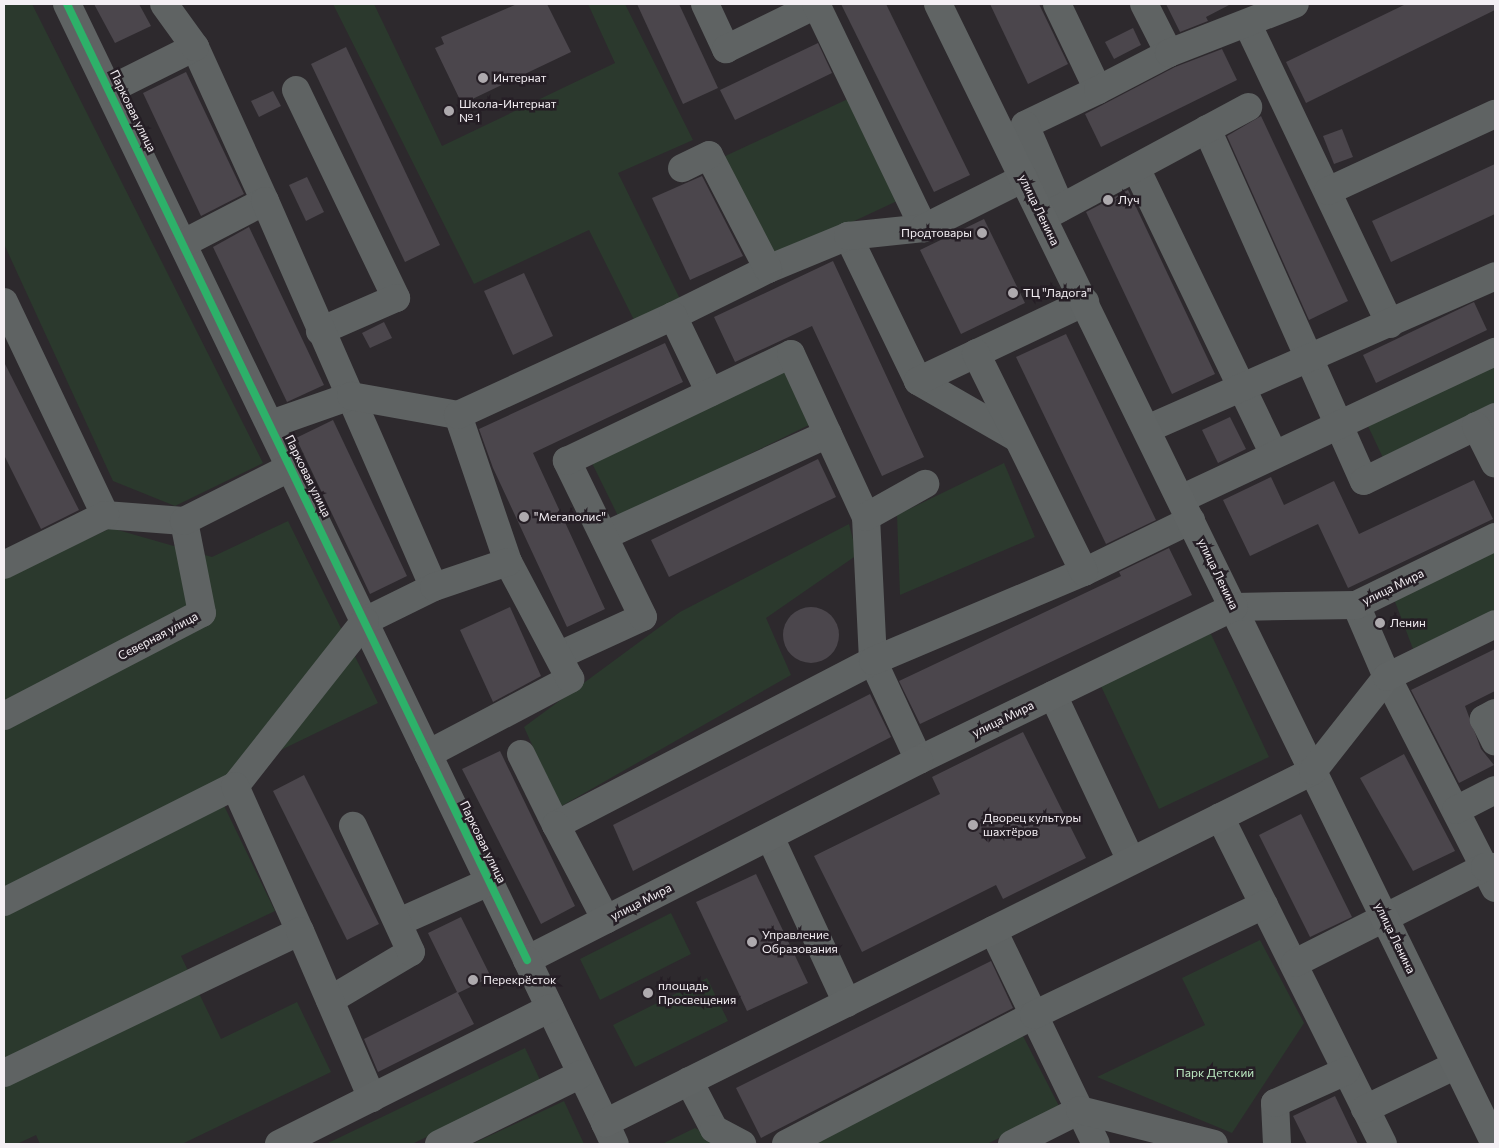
<!DOCTYPE html>
<meta charset="utf-8">
<style>
body{margin:0}
#map{position:relative;width:1499px;height:1148px;overflow:hidden;background:#2d292d;font-family:Commissioner,sans-serif}
div>[style]{position:absolute}
.green>*{inset:0;background:#2b392d}
.building>*{inset:0;background:#4b464c}
.round{border-radius:50%}
.minor>*{height:28px;margin:-14px;padding:0 14px;transform-origin:14px;border-radius:14px;background:#5f6363}
.major>*{height:28px;margin:-14px;padding:0 14px;transform-origin:14px;border-radius:14px;background:#606464}
.cycleway>*{height:8px;margin:-4px;padding:0 4px;transform-origin:4px;border-radius:4px;background:#2db169}
.dots>*{width:14px;height:14px;translate:-50% -50%;box-sizing:border-box;border:2px solid #251e25;border-radius:50%}
span{translate:-50% -50%;white-space:nowrap;text-align:center;line-height:1.15;-webkit-text-stroke:5px #251e25;paint-order:stroke}
.poi-label{font-size:12px;color:#f4eff4}
.left{translate:0 -50%;text-align:left}
.right{translate:-100% -50%;text-align:right}
.street-label{font-size:12px;color:#f4eff4}
.park-label{font-size:12px;color:#bbe8c0}
.frame{position:absolute;inset:0;border:5px solid #f4eff4;pointer-events:none}
</style>
<div id="map">
<div class="green">
<div style="clip-path:polygon(4px 4px,32px 4px,263px 463px,175px 506px,113px 481px,4px 244px)"></div>
<div style="clip-path:polygon(333px 4px,374px 4px,442px 146px,615px 63px,588px 4px,625px 4px,693px 140px,618px 173px,681px 301px,634px 320px,589px 230px,474px 284px)"></div>
<div style="clip-path:polygon(850px 98px,897px 201px,769px 261px,721px 158px)"></div>
<div style="clip-path:polygon(1495px 362px,1495px 408px,1385px 462px,1367px 424px)"></div>
<div style="clip-path:polygon(783px 367px,811px 424px,619px 518px,591px 461px)"></div>
<div style="clip-path:polygon(1004px 463px,1035px 537px,900px 595px,897px 515px)"></div>
<div style="clip-path:polygon(288px 521px,378px 703px,213px 783px,275px 911px,181px 956px,221px 1039px,297px 1002px,331px 1072px,182px 1144px,40px 1144px,36px 1135px,17px 1144px,4px 1144px,4px 578px,111px 528px,212px 557px)"></div>
<div style="clip-path:polygon(849px 524px,857px 555px,766px 618px,791px 675px,560px 807px,524px 727px,680px 612px)"></div>
<div style="clip-path:polygon(1495px 551px,1495px 610px,1413px 649px,1394px 599px)"></div>
<div style="clip-path:polygon(1210px 632px,1269px 757px,1159px 809px,1100px 684px)"></div>
<div style="clip-path:polygon(671px 913px,691px 954px,600px 1000px,580px 959px)"></div>
<div style="clip-path:polygon(1260px 940px,1304px 1023px,1232px 1133px,1097px 1077px,1205px 1025px,1182px 978px)"></div>
<div style="clip-path:polygon(707px 978px,728px 1021px,635px 1067px,613px 1025px)"></div>
<div style="clip-path:polygon(1023px 1036px,1060px 1108px,987px 1144px,804px 1144px)"></div>
<div style="clip-path:polygon(525px 1048px,541px 1082px,412px 1144px,326px 1144px)"></div>
<div style="clip-path:polygon(564px 1101px,584px 1144px,472px 1144px)"></div>
<div style="clip-path:polygon(695px 1128px,726px 1144px,662px 1144px)"></div>
</div>
<div class="building">
<div style="clip-path:polygon(94px 4px,139px 4px,151px 26px,115px 43px)"></div>
<div style="clip-path:polygon(517px 4px,547px 4px,571px 52px,462px 104px,435px 48px,444px 44px,441px 37px)"></div>
<div style="clip-path:polygon(637px 4px,679px 4px,718px 88px,683px 104px)"></div>
<div style="clip-path:polygon(841px 4px,886px 4px,970px 175px,934px 192px)"></div>
<div style="clip-path:polygon(990px 4px,1039px 4px,1068px 64px,1028px 84px)"></div>
<div style="clip-path:polygon(1166px 4px,1231px 4px,1206px 17px,1208px 21px,1180px 32px)"></div>
<div style="clip-path:polygon(1406px 4px,1495px 4px,1495px 10px,1306px 103px,1286px 62px)"></div>
<div style="clip-path:polygon(1133px 28px,1141px 45px,1114px 59px,1105px 42px)"></div>
<div style="clip-path:polygon(818px 43px,832px 73px,735px 120px,720px 90px)"></div>
<div style="clip-path:polygon(346px 47px,440px 245px,405px 262px,311px 64px)"></div>
<div style="clip-path:polygon(1222px 49px,1237px 80px,1101px 147px,1085px 114px,1175px 67px)"></div>
<div style="clip-path:polygon(186px 72px,244px 194px,201px 216px,143px 93px)"></div>
<div style="clip-path:polygon(273px 91px,281px 106px,259px 117px,251px 101px)"></div>
<div style="clip-path:polygon(1261px 116px,1348px 301px,1309px 320px,1227px 136px)"></div>
<div style="clip-path:polygon(1342px 129px,1353px 157px,1334px 164px,1323px 136px)"></div>
<div style="clip-path:polygon(1495px 164px,1495px 214px,1391px 262px,1372px 221px)"></div>
<div style="clip-path:polygon(702px 176px,743px 256px,690px 280px,652px 198px)"></div>
<div style="clip-path:polygon(307px 177px,324px 212px,306px 221px,289px 185px)"></div>
<div style="clip-path:polygon(1128px 190px,1215px 374px,1172px 394px,1086px 212px)"></div>
<div style="clip-path:polygon(984px 219px,1025px 303px,961px 334px,920px 250px)"></div>
<div style="clip-path:polygon(249px 227px,324px 385px,287px 402px,213px 247px)"></div>
<div style="clip-path:polygon(833px 261px,924px 457px,882px 476px,812px 326px,735px 362px,714px 317px)"></div>
<div style="clip-path:polygon(524px 273px,553px 336px,513px 355px,484px 291px)"></div>
<div style="clip-path:polygon(1474px 302px,1487px 330px,1376px 383px,1363px 355px)"></div>
<div style="clip-path:polygon(384px 322px,392px 338px,370px 348px,362px 333px)"></div>
<div style="clip-path:polygon(1066px 334px,1156px 520px,1106px 544px,1016px 357px)"></div>
<div style="clip-path:polygon(665px 343px,683px 382px,533px 453px,605px 609px,567px 627px,493px 468px,479px 429px)"></div>
<div style="clip-path:polygon(4px 362px,79px 510px,41px 529px,4px 455px)"></div>
<div style="clip-path:polygon(1230px 417px,1246px 449px,1218px 463px,1202px 430px)"></div>
<div style="clip-path:polygon(333px 420px,407px 576px,370px 594px,296px 438px)"></div>
<div style="clip-path:polygon(818px 459px,836px 497px,669px 577px,651px 540px)"></div>
<div style="clip-path:polygon(1271px 477px,1284px 505px,1334px 481px,1359px 534px,1474px 480px,1493px 519px,1348px 588px,1318px 524px,1250px 556px,1223px 500px)"></div>
<div style="clip-path:polygon(1169px 548px,1192px 595px,920px 724px,899px 681px,1121px 576px,1119px 572px)"></div>
<div style="clip-path:polygon(510px 607px,541px 676px,493px 702px,460px 630px)"></div>
<div class="round" style="left:783px;top:607px;width:56px;height:56px"></div>
<div style="clip-path:polygon(1495px 649px,1495px 691px,1465px 706px,1481px 749px,1494px 765px,1459px 783px,1411px 690px)"></div>
<div style="clip-path:polygon(870px 694px,891px 737px,633px 871px,613px 825px)"></div>
<div style="clip-path:polygon(1023px 732px,1086px 858px,1003px 899px,996px 885px,862px 952px,814px 856px,940px 794px,932px 777px)"></div>
<div style="clip-path:polygon(500px 751px,575px 906px,541px 924px,462px 769px)"></div>
<div style="clip-path:polygon(1404px 754px,1455px 851px,1413px 871px,1360px 778px)"></div>
<div style="clip-path:polygon(304px 775px,379px 924px,347px 940px,273px 791px)"></div>
<div style="clip-path:polygon(1301px 814px,1352px 917px,1310px 937px,1259px 835px)"></div>
<div style="clip-path:polygon(756px 874px,808px 983px,747px 1011px,696px 902px)"></div>
<div style="clip-path:polygon(461px 917px,491px 977px,458px 993px,474px 1024px,378px 1072px,364px 1039px,457px 992px,428px 933px)"></div>
<div style="clip-path:polygon(991px 961px,1013px 1008px,761px 1138px,736px 1088px)"></div>
<div style="clip-path:polygon(1335px 1096px,1358px 1144px,1307px 1144px,1293px 1116px)"></div>
</div>
<div class="minor">
<div style="left:67px;top:4px;width:1061px;rotate:64.3deg"></div>
<div style="left:705px;top:4px;width:50px;rotate:65deg"></div>
<div style="left:726px;top:49px;width:100px;rotate:-26.1deg"></div>
<div style="left:816px;top:4px;width:249px;rotate:64.3deg"></div>
<div style="left:1057px;top:4px;width:95px;rotate:64.5deg"></div>
<div style="left:1098px;top:90px;width:81px;rotate:154.4deg"></div>
<div style="left:1025px;top:125px;width:90px;rotate:66.6deg"></div>
<div style="left:1144px;top:4px;width:55px;rotate:63deg"></div>
<div style="left:1248px;top:25px;width:331px;rotate:64.6deg"></div>
<div style="left:195px;top:47px;width:169px;rotate:65.6deg"></div>
<div style="left:111px;top:89px;width:94px;rotate:-26.6deg"></div>
<div style="left:195px;top:47px;width:53px;rotate:-125.8deg"></div>
<div style="left:296px;top:90px;width:231px;rotate:64.3deg"></div>
<div style="left:396px;top:298px;width:83px;rotate:156.5deg"></div>
<div style="left:1098px;top:90px;width:80px;rotate:-27.5deg"></div>
<div style="left:1169px;top:53px;width:135px;rotate:-21.3deg"></div>
<div style="left:1207px;top:129px;width:385px;rotate:66deg"></div>
<div style="left:1364px;top:481px;width:146px;rotate:-26deg"></div>
<div style="left:1136px;top:168px;width:318px;rotate:64.3deg"></div>
<div style="left:1328px;top:191px;width:184px;rotate:-24.8deg"></div>
<div style="left:1044px;top:217px;width:232px;rotate:-28.3deg"></div>
<div style="left:848px;top:236px;width:161px;rotate:64.2deg"></div>
<div style="left:918px;top:381px;width:114px;rotate:29.9deg"></div>
<div style="left:184px;top:243px;width:91px;rotate:-27.4deg"></div>
<div style="left:265px;top:201px;width:421px;rotate:66.4deg"></div>
<div style="left:434px;top:587px;width:77px;rotate:153.8deg"></div>
<div style="left:365px;top:621px;width:210px;rotate:128.2deg"></div>
<div style="left:768px;top:269px;width:87px;rotate:-22.4deg"></div>
<div style="left:848px;top:236px;width:76px;rotate:-6deg"></div>
<div style="left:924px;top:228px;width:112px;rotate:-26.6deg"></div>
<div style="left:4px;top:302px;width:236px;rotate:64.6deg"></div>
<div style="left:105px;top:515px;width:79px;rotate:4.3deg"></div>
<div style="left:673px;top:316px;width:106px;rotate:-26.3deg"></div>
<div style="left:768px;top:269px;width:128px;rotate:-117.4deg"></div>
<div style="left:709px;top:155px;width:30px;rotate:154deg"></div>
<div style="left:918px;top:381px;width:185px;rotate:-25.3deg"></div>
<div style="left:271px;top:424px;width:85px;rotate:-19.3deg"></div>
<div style="left:351px;top:396px;width:109px;rotate:10.1deg"></div>
<div style="left:1476px;top:426px;width:42px;rotate:63.4deg"></div>
<div style="left:1147px;top:429px;width:380px;rotate:-23.7deg"></div>
<div style="left:1181px;top:499px;width:347px;rotate:-25.1deg"></div>
<div style="left:866px;top:517px;width:144px;rotate:87.2deg"></div>
<div style="left:873px;top:661px;width:109px;rotate:65.1deg"></div>
<div style="left:604px;top:536px;width:246px;rotate:-24.5deg"></div>
<div style="left:508px;top:562px;width:155px;rotate:-108.8deg"></div>
<div style="left:458px;top:415px;width:237px;rotate:-24.7deg"></div>
<div style="left:673px;top:316px;width:85px;rotate:64.3deg"></div>
<div style="left:4px;top:565px;width:113px;rotate:-26.3deg"></div>
<div style="left:1084px;top:572px;width:119px;rotate:-25.9deg"></div>
<div style="left:1356px;top:605px;width:78px;rotate:66.7deg"></div>
<div style="left:1387px;top:677px;width:237px;rotate:62.9deg"></div>
<div style="left:560px;top:655px;width:91px;rotate:-24.6deg"></div>
<div style="left:643px;top:617px;width:174px;rotate:-116deg"></div>
<div style="left:567px;top:461px;width:248px;rotate:-25.5deg"></div>
<div style="left:791px;top:354px;width:179px;rotate:65.3deg"></div>
<div style="left:866px;top:517px;width:68px;rotate:-29.2deg"></div>
<div style="left:1053px;top:695px;width:183px;rotate:64.8deg"></div>
<div style="left:1495px;top:713px;width:13px;rotate:151deg"></div>
<div style="left:1484px;top:719px;width:25px;rotate:64deg"></div>
<div style="left:4px;top:716px;width:223px;rotate:-27.5deg"></div>
<div style="left:202px;top:613px;width:94px;rotate:-101.1deg"></div>
<div style="left:184px;top:521px;width:120px;rotate:-26.8deg"></div>
<div style="left:428px;top:754px;width:161px;rotate:-27.8deg"></div>
<div style="left:570px;top:679px;width:132px;rotate:-117.9deg"></div>
<div style="left:508px;top:562px;width:78px;rotate:161.3deg"></div>
<div style="left:521px;top:754px;width:79px;rotate:63.8deg"></div>
<div style="left:556px;top:825px;width:357px;rotate:-27.4deg"></div>
<div style="left:873px;top:661px;width:229px;rotate:-22.9deg"></div>
<div style="left:1084px;top:572px;width:244px;rotate:-116.3deg"></div>
<div style="left:1456px;top:810px;width:44px;rotate:-27.1deg"></div>
<div style="left:1220px;top:817px;width:365px;rotate:63.5deg"></div>
<div style="left:556px;top:825px;width:107px;rotate:62.2deg"></div>
<div style="left:770px;top:837px;width:183px;rotate:65.1deg"></div>
<div style="left:4px;top:902px;width:258px;rotate:-26.7deg"></div>
<div style="left:235px;top:786px;width:159px;rotate:65.9deg"></div>
<div style="left:399px;top:922px;width:98px;rotate:-24deg"></div>
<div style="left:993px;top:930px;width:237px;rotate:64.3deg"></div>
<div style="left:1295px;top:963px;width:213px;rotate:-26.8deg"></div>
<div style="left:1485px;top:867px;width:10px"></div>
<div style="left:330px;top:1000px;width:94px;rotate:-30.7deg"></div>
<div style="left:411px;top:952px;width:139px;rotate:-114.7deg"></div>
<div style="left:4px;top:1073px;width:328px;rotate:-25.6deg"></div>
<div style="left:300px;top:931px;width:182px;rotate:66.7deg"></div>
<div style="left:689px;top:1081px;width:54px;rotate:62.5deg"></div>
<div style="left:714px;top:1129px;width:32px;rotate:28deg"></div>
<div style="left:1365px;top:1109px;width:101px;rotate:-25.8deg"></div>
<div style="left:605px;top:1123px;width:23px;rotate:65deg"></div>
<div style="left:786px;top:1144px;width:280px;rotate:-27.5deg"></div>
<div style="left:1034px;top:1015px;width:255px;rotate:-25.6deg"></div>
<div style="left:1012px;top:1144px;width:76px;rotate:-26.6deg"></div>
<div style="left:1080px;top:1110px;width:138px;rotate:14.2deg"></div>
<div style="left:1277px;top:1144px;width:41px;rotate:-92.8deg"></div>
<div style="left:1275px;top:1103px;width:78px;rotate:-24.3deg"></div>
</div>
<div class="major">
<div style="left:938px;top:4px;width:1269px;rotate:63.96deg"></div>
<div style="left:1495px;top:537px;width:155px;rotate:153.9deg"></div>
<div style="left:1356px;top:605px;width:122px;rotate:179.1deg"></div>
<div style="left:1234px;top:607px;width:350px;rotate:154.1deg"></div>
<div style="left:919px;top:760px;width:440px;rotate:153deg"></div>
<div style="left:527px;top:960px;width:181px;rotate:64.4deg"></div>
<div style="left:605px;top:1123px;width:791px;rotate:-26.44deg"></div>
<div style="left:1313px;top:771px;width:120px;rotate:-51.8deg"></div>
<div style="left:1387px;top:677px;width:120px;rotate:-26.1deg"></div>
<div style="left:279px;top:1144px;width:303px;rotate:-26.6deg"></div>
<div style="left:439px;top:1144px;width:158px;rotate:-26.2deg"></div>
</div>
<div class="cycleway">
<div style="left:67px;top:4px;width:1061px;rotate:64.3deg"></div>
</div>
<div class="dots">
<div style="left:483px;top:78px;background:#aeaaae"></div>
<div style="left:449px;top:111px;background:#aeaaae"></div>
<div style="left:1108px;top:200px;background:#aeaaae"></div>
<div style="left:982px;top:233px;background:#aeaaae"></div>
<div style="left:1013px;top:293px;background:#aeaaae"></div>
<div style="left:524px;top:517px;background:#aeaaae"></div>
<div style="left:1380px;top:623px;background:#aeaaae"></div>
<div style="left:973px;top:825px;background:#aeaaae"></div>
<div style="left:752px;top:942px;background:#aeaaae"></div>
<div style="left:473px;top:980px;background:#aeaaae"></div>
<div style="left:648px;top:993px;background:#aeaaae"></div>
</div>
<div class="poi-label">
<span class="left" style="left:493px;top:78px">Интернат</span>
<span class="left" style="left:459px;top:111px">Школа-Интернат<br>№ 1</span>
<span class="left" style="left:1118px;top:200px">Луч</span>
<span class="right" style="left:972px;top:233px">Продтовары</span>
<span class="left" style="left:1023px;top:293px">ТЦ "Ладога"</span>
<span class="left" style="left:534px;top:517px">"Мегаполис"</span>
<span class="left" style="left:1390px;top:623px">Ленин</span>
<span class="left" style="left:983px;top:825px">Дворец культуры<br>шахтёров</span>
<span class="left" style="left:762px;top:942px">Управление<br>Образования</span>
<span class="left" style="left:483px;top:980px">Перекрёсток</span>
<span class="left" style="left:658px;top:993px">площадь<br>Просвещения</span>
</div>
<div class="street-label">
<span style="left:133px;top:111px;rotate:64deg">Парковая улица</span>
<span style="left:1039px;top:210px;rotate:64deg">улица Ленина</span>
<span style="left:308px;top:476px;rotate:64deg">Парковая улица</span>
<span style="left:1218px;top:574px;rotate:64deg">улица Ленина</span>
<span style="left:1393px;top:587px;rotate:-26deg">улица Мира</span>
<span style="left:158px;top:636px;rotate:-28deg">Северная улица</span>
<span style="left:1003px;top:719px;rotate:-26deg">улица Мира</span>
<span style="left:483px;top:842px;rotate:64deg">Парковая улица</span>
<span style="left:641px;top:902px;rotate:-27deg">улица Мира</span>
<span style="left:1395px;top:938px;rotate:64deg">улица Ленина</span>
</div>
<div class="park-label">
<span style="left:1215px;top:1073px">Парк Детский</span>
</div>
<div class="frame"></div>
</div>
